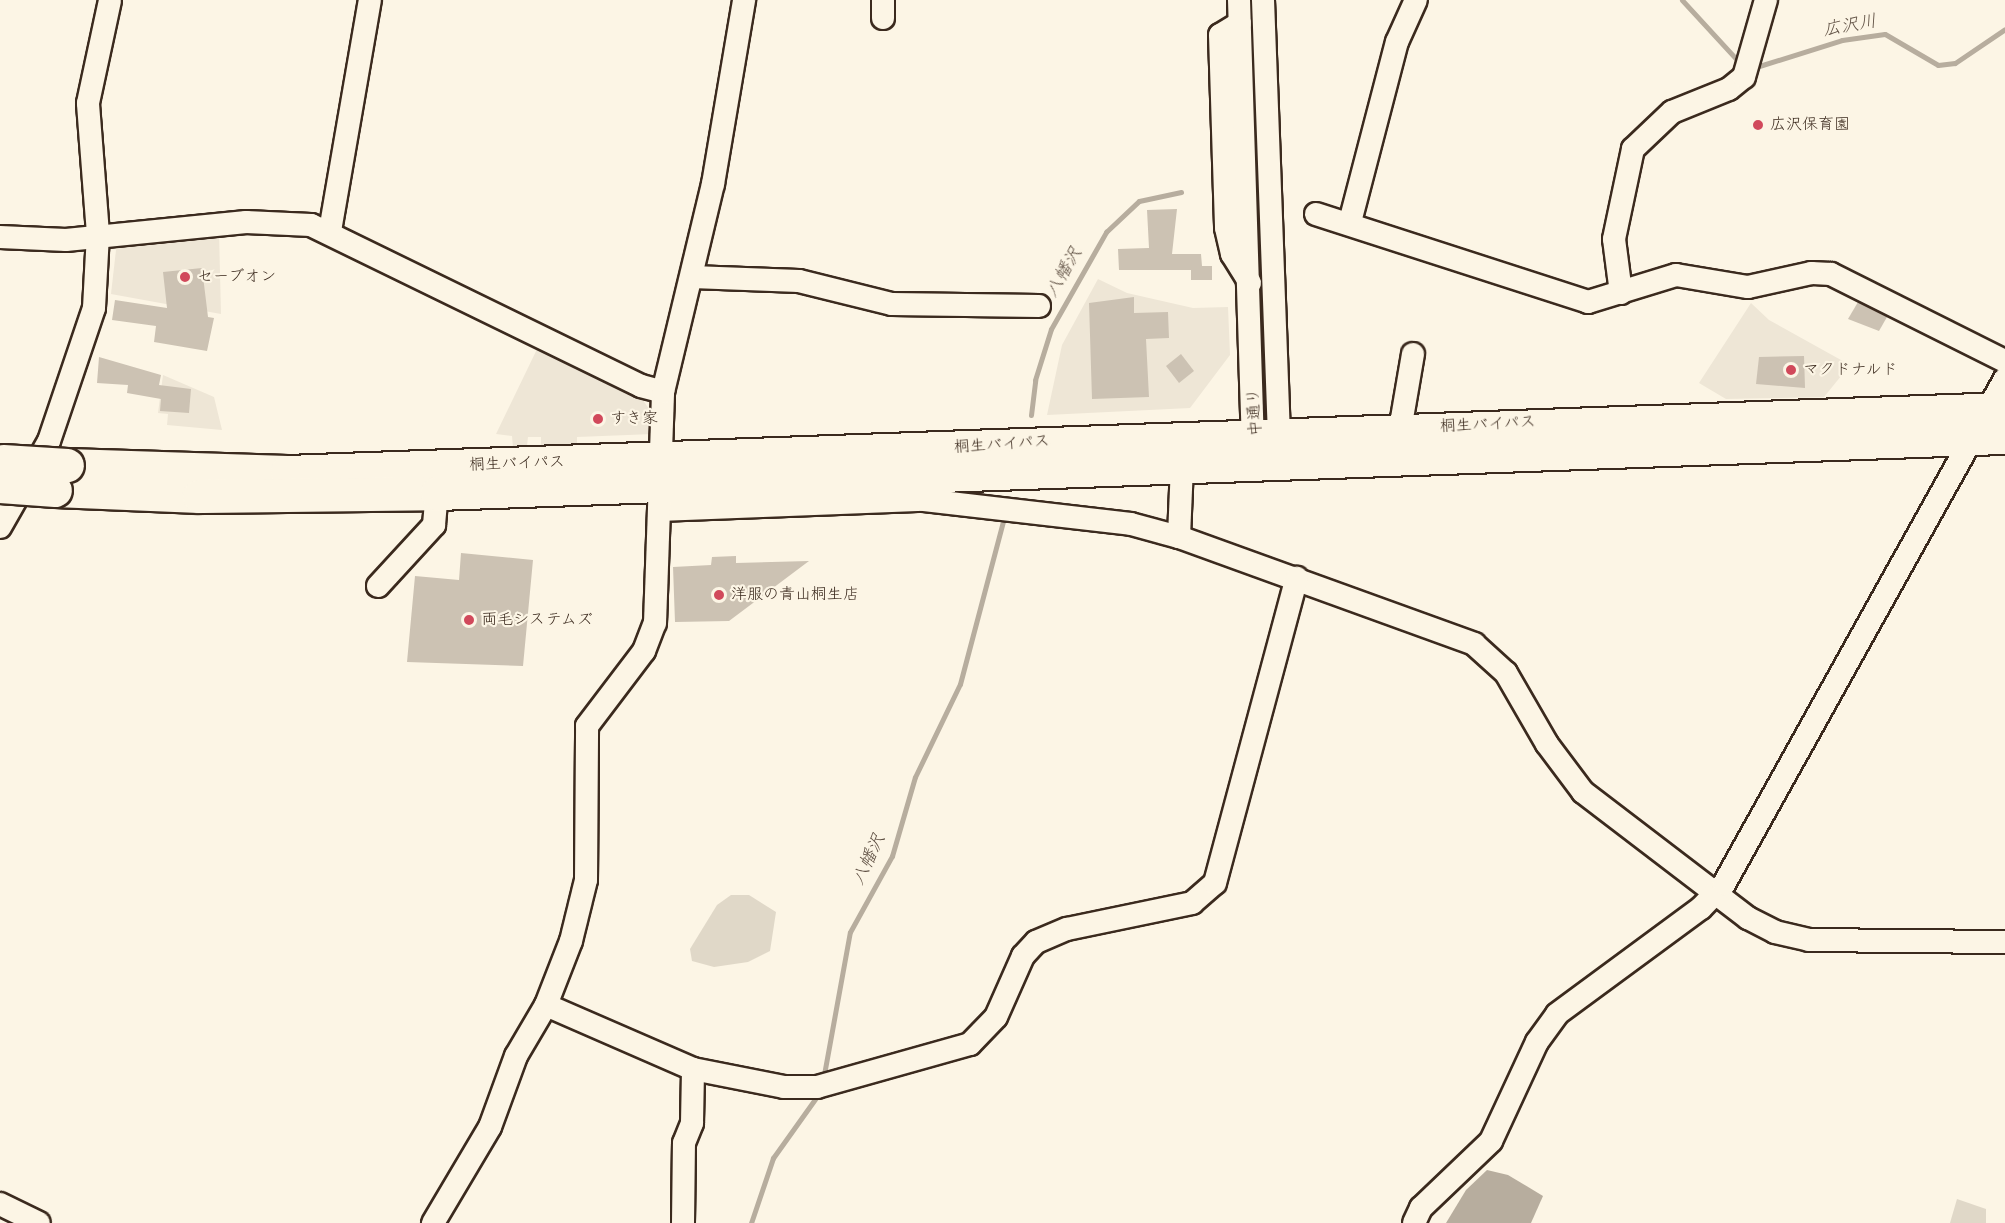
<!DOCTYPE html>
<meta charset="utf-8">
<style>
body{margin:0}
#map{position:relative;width:2005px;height:1223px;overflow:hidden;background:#fcf5e5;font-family:Kalam,"Klee One",sans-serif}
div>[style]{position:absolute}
.built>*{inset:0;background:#eee6d6}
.green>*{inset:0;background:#e0d8c8}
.water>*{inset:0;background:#b7ad9e}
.stream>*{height:5px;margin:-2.5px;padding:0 2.5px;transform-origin:2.5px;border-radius:2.5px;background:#b7ad9e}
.building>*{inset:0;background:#ccc2b3}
.roads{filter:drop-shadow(2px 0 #3b2a1e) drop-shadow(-2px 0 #3b2a1e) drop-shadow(0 2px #3b2a1e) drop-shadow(0 -2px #3b2a1e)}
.minor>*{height:22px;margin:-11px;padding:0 11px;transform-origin:11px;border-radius:11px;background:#fcf5e5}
.highway>*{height:33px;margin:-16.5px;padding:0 16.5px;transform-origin:16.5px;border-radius:16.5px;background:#fcf5e5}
.bridges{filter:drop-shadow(2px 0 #3b2a1e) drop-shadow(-2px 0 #3b2a1e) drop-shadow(0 2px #3b2a1e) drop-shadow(0 -2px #3b2a1e)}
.highway-bridge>*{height:33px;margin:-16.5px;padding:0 16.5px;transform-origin:16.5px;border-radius:16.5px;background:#fcf5e5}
.dots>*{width:16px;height:16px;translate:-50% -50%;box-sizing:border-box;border:3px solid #fcf5e5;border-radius:50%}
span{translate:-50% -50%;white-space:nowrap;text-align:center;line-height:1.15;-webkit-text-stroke:4.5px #fcf5e5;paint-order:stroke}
.poi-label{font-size:16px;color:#3b2a1e}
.left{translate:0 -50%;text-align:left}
.street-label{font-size:16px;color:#3b2a1e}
.water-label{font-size:18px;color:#605144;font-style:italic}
</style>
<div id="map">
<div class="built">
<div style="clip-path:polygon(219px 232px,221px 314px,111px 294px,116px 250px,122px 241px)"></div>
<div style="clip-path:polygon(1098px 279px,1127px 293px,1193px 308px,1228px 307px,1230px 355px,1190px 408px,1047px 415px,1062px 345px)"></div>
<div style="clip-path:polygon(1751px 303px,1769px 320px,1850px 365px,1824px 397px,1726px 399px,1699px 383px)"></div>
<div style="clip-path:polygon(539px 345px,641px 397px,651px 412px,653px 434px,577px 437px,577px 445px,541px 446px,541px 437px,528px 437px,527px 446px,513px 448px,512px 436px,496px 434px)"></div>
<div style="clip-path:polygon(163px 375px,214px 397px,222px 430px,167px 425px,168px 414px,158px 413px)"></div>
</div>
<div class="green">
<div style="clip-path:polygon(749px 895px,776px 912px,770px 951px,748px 962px,714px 967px,692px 961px,690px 949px,717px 905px,731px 895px)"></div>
<div style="clip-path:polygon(1957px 1199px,1986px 1209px,1986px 1223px,1950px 1223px)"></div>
</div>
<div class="water">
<div style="clip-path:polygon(1487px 1170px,1508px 1175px,1543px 1196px,1531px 1223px,1446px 1223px,1466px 1190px)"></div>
</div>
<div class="stream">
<div style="left:1682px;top:0;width:83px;rotate:47.4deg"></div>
<div style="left:1756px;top:67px;width:90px;rotate:-17.4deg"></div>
<div style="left:1842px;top:40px;width:43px;rotate:-7.9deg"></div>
<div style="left:1885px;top:34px;width:61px;rotate:30.3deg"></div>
<div style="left:1938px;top:65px;width:17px;rotate:-7deg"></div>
<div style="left:1955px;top:63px;width:60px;rotate:-34.2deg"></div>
<div style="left:1031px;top:415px;width:35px;rotate:-83deg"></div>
<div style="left:1035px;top:380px;width:53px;rotate:-72.6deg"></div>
<div style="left:1051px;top:329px;width:112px;rotate:-60.4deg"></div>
<div style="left:1106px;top:232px;width:45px;rotate:-43.2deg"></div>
<div style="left:1139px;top:201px;width:43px;rotate:-12.1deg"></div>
<div style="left:823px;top:1080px;width:150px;rotate:-79.7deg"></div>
<div style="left:850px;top:932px;width:87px;rotate:-61.1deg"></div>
<div style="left:892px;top:856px;width:82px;rotate:-73.8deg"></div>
<div style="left:915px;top:777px;width:103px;rotate:-64.2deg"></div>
<div style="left:960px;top:684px;width:176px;rotate:-75.2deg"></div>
<div style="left:751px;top:1223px;width:69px;rotate:-71.3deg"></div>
<div style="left:773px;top:1158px;width:81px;rotate:-54.5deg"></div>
</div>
<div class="building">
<div style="clip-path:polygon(1177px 209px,1172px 254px,1201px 254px,1202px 266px,1212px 266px,1212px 280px,1191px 280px,1191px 270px,1119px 270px,1118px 249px,1149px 248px,1147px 210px)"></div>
<div style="clip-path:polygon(202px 268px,208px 317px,214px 318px,207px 351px,154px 342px,156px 326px,112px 320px,115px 300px,167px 308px,163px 272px)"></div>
<div style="clip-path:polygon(1134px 297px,1134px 313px,1168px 312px,1169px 338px,1146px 339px,1149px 397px,1092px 399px,1089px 303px)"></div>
<div style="clip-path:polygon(1858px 302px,1887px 317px,1879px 331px,1848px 319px)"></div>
<div style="clip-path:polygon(1181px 354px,1194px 371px,1179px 383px,1166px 366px)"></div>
<div style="clip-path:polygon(1804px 356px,1805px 388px,1756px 384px,1759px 357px)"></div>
<div style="clip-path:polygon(99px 357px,161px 375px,159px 385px,191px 389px,189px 413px,160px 411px,161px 399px,127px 393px,128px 385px,97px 383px)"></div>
<div style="clip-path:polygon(461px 553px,533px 560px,523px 666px,407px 662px,415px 576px,459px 580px)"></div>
<div style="clip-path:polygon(736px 556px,736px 563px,809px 561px,729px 621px,675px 622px,673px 567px,711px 565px,712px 557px)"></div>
</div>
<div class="roads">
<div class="minor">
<div style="left:1239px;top:0;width:435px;rotate:88.2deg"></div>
<div style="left:1253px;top:435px;width:15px;rotate:67deg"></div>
<div style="left:1263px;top:0;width:435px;rotate:87.9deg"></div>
<div style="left:1279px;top:435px;width:13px;rotate:113deg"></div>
<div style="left:883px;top:18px;width:18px;rotate:-90deg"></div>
<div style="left:1240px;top:23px;width:23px;rotate:149deg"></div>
<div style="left:1220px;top:35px;width:193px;rotate:88.2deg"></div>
<div style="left:1226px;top:228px;width:27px;rotate:77deg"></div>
<div style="left:1232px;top:254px;width:34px;rotate:58deg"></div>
<div style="left:1316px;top:214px;width:286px;rotate:17.9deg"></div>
<div style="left:1588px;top:302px;width:92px;rotate:-17.1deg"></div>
<div style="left:1676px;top:275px;width:73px;rotate:9.5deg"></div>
<div style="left:1748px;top:287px;width:65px;rotate:-12.5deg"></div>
<div style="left:1811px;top:273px;width:20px;rotate:3deg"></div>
<div style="left:1831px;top:274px;width:195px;rotate:26.6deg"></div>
<div style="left:1350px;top:222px;width:186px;rotate:-75.4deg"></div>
<div style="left:1397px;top:42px;width:46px;rotate:-65.7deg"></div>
<div style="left:330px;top:231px;width:234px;rotate:-80.2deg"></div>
<div style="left:0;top:237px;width:66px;rotate:2.6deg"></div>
<div style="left:66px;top:240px;width:181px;rotate:-5.7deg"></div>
<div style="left:246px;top:222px;width:65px;rotate:2.6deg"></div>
<div style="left:311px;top:225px;width:367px;rotate:26deg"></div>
<div style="left:641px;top:386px;width:23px;rotate:15deg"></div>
<div style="left:692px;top:277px;width:107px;rotate:2.1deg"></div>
<div style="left:799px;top:281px;width:96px;rotate:13.9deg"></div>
<div style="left:892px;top:304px;width:147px;rotate:0.8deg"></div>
<div style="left:1621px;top:293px;width:54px;rotate:-97.4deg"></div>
<div style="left:1614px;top:239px;width:92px;rotate:-78.1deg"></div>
<div style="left:1633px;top:149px;width:54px;rotate:-43.5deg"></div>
<div style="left:1672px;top:112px;width:61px;rotate:-22deg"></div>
<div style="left:1729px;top:89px;width:19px;rotate:-39deg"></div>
<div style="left:1744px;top:77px;width:80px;rotate:-74.1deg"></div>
<div style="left:1400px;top:430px;width:77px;rotate:-80.3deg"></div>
<div style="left:659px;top:510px;width:265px;rotate:-2.2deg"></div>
<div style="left:924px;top:500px;width:208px;rotate:6.6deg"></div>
<div style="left:1131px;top:524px;width:50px;rotate:15.2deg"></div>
<div style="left:1179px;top:537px;width:314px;rotate:19.9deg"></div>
<div style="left:1474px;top:644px;width:43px;rotate:42.2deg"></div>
<div style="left:1506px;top:673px;width:82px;rotate:60deg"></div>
<div style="left:1547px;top:744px;width:60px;rotate:53.1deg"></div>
<div style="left:1583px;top:792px;width:208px;rotate:37.4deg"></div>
<div style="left:1748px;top:918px;width:30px;rotate:27deg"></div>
<div style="left:1775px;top:932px;width:35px;rotate:13deg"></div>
<div style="left:1809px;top:940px;width:196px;rotate:0.6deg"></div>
<div style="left:0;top:527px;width:99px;rotate:-60.3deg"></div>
<div style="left:49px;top:441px;width:140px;rotate:-71.3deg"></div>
<div style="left:94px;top:308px;width:74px;rotate:-86.9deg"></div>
<div style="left:98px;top:234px;width:131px;rotate:-94.4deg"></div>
<div style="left:88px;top:103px;width:105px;rotate:-77.9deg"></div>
<div style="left:1179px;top:537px;width:71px;rotate:-87.6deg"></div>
<div style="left:378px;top:586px;width:83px;rotate:-47.4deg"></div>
<div style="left:434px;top:525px;width:32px;rotate:-85deg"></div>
<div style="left:546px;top:1005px;width:160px;rotate:23.5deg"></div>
<div style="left:693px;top:1069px;width:93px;rotate:11.2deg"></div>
<div style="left:784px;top:1087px;width:33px"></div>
<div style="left:817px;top:1087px;width:159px;rotate:-15.7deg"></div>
<div style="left:970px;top:1044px;width:37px;rotate:-46deg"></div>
<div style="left:996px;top:1017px;width:67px;rotate:-66.1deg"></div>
<div style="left:1023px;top:956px;width:19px;rotate:-47deg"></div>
<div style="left:1036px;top:942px;width:34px;rotate:-23deg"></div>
<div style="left:1067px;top:929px;width:128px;rotate:-11.7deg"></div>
<div style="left:1192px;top:903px;width:30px;rotate:-41deg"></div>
<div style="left:1215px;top:883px;width:316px;rotate:-75deg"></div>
<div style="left:0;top:1204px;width:43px;rotate:26deg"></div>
<div style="left:433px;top:1223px;width:112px;rotate:-59.3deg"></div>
<div style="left:490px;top:1127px;width:76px;rotate:-69.9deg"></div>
<div style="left:516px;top:1056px;width:59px;rotate:-59.5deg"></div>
<div style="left:546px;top:1005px;width:69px;rotate:-68.7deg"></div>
<div style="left:571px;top:941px;width:63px;rotate:-76.2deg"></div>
<div style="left:586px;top:880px;width:154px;rotate:-89.6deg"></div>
<div style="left:587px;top:726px;width:94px;rotate:-52.8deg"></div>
<div style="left:644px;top:651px;width:30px;rotate:-69deg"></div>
<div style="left:655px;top:623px;width:231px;rotate:-88deg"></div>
<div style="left:663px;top:392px;width:214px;rotate:-76.5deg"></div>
<div style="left:713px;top:184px;width:187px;rotate:-80.4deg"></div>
<div style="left:683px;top:1223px;width:80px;rotate:-89.3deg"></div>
<div style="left:684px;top:1143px;width:22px;rotate:-68deg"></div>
<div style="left:692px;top:1123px;width:54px;rotate:-88.9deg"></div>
<div style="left:1414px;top:1223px;width:17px;rotate:-65deg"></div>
<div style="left:1421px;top:1208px;width:97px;rotate:-43.7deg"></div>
<div style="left:1491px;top:1141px;width:109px;rotate:-65.1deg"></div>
<div style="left:1537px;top:1042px;width:34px;rotate:-54deg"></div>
<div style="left:1557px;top:1014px;width:179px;rotate:-36.4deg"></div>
<div style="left:1701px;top:908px;width:33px;rotate:-46deg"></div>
<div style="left:1724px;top:884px;width:578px;rotate:-60.91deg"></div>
</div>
<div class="highway">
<div style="left:67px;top:465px;width:220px;rotate:1.8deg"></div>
<div style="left:287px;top:472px;width:1719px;rotate:-2.1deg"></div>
<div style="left:55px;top:490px;width:144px;rotate:2.4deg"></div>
<div style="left:199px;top:496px;width:238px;rotate:-0.7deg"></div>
<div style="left:437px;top:493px;width:1569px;rotate:-2.05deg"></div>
</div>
</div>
<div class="bridges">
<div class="highway-bridge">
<div style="left:3px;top:461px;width:64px;rotate:3.6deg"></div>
<div style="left:0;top:486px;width:55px;rotate:4.2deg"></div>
</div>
</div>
<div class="dots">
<div style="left:1758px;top:125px;background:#d1495b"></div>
<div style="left:185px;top:277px;background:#d1495b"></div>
<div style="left:1791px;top:370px;background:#d1495b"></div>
<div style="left:598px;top:419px;background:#d1495b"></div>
<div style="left:719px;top:595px;background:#d1495b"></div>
<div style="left:469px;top:620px;background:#d1495b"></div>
</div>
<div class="poi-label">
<span class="left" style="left:1770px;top:125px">広沢保育園</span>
<span class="left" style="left:197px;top:277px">セーブオン</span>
<span class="left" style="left:1803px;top:370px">マクドナルド</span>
<span class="left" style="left:610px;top:419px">すき家</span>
<span class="left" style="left:731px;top:595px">洋服の青山桐生店</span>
<span class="left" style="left:481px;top:620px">両毛システムズ</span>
</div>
<div class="street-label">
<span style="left:1255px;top:412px;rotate:-94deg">中通り</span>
<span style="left:1488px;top:425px;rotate:-3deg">桐生バイパス</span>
<span style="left:1002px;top:445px;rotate:-4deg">桐生バイパス</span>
<span style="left:517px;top:464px;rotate:-2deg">桐生バイパス</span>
</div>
<div class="water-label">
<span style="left:1850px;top:27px;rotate:-10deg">広沢川</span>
<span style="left:1065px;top:273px;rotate:-60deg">八幡沢</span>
<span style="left:870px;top:860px;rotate:-65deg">八幡沢</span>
</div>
</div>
